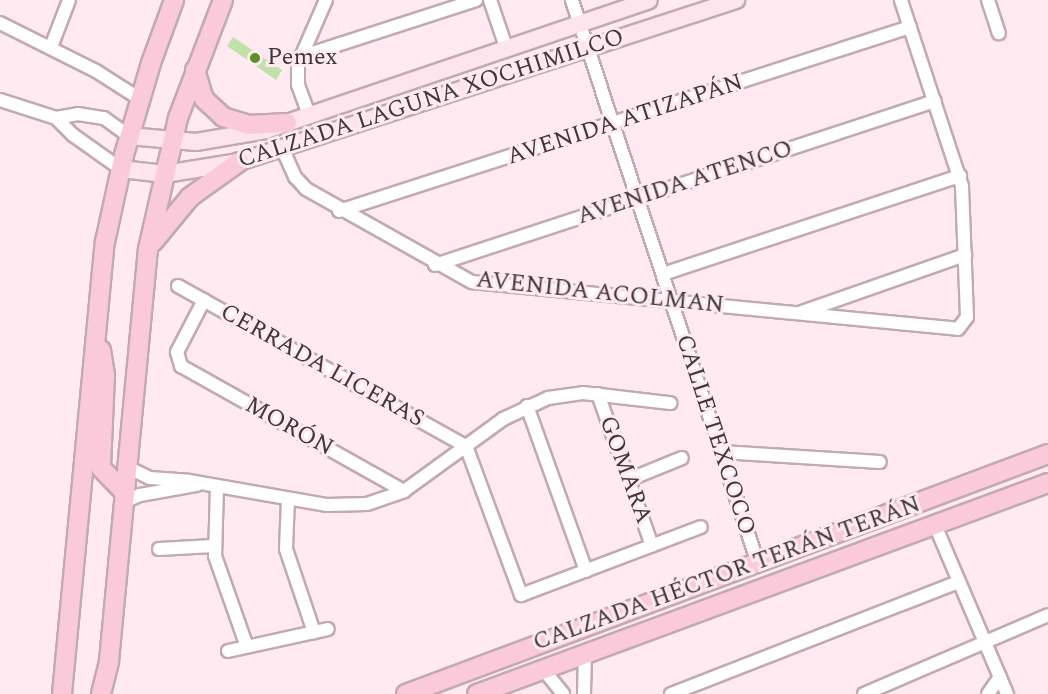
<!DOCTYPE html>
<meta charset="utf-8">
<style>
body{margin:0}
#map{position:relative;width:1048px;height:694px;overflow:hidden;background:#feeaf0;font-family:Spectral,serif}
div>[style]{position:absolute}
.building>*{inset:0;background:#c0e2a8}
.roads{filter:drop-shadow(2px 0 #c1aab1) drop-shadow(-2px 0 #c1aab1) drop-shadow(0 2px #c1aab1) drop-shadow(0 -2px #c1aab1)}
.street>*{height:12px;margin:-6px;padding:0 6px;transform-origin:6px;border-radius:6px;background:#fff}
.secondary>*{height:16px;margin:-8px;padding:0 8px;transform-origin:8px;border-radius:8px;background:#fde4ed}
.primary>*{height:18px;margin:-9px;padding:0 9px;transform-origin:9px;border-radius:9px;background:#fbcada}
.dots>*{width:16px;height:16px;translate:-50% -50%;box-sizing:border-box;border:3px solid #feeaf0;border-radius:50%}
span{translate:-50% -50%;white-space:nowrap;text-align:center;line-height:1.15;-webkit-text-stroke:6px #feeaf0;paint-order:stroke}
.poi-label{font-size:24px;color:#403739}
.left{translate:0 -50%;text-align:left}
.street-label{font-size:24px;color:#403739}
</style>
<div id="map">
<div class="building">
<div style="clip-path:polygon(233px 37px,282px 70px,276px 80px,227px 46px)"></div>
</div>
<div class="roads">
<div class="street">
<div style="left:490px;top:0;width:50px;rotate:71.2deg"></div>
<div style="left:572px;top:0;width:591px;rotate:71.75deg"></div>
<div style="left:988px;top:0;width:35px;rotate:72deg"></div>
<div style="left:0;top:23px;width:107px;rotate:26.6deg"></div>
<div style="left:96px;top:71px;width:52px;rotate:32.5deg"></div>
<div style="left:51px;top:47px;width:50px;rotate:-69deg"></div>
<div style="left:300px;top:57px;width:185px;rotate:-17.9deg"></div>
<div style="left:0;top:100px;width:59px;rotate:17.8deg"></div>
<div style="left:56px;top:118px;width:22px;rotate:-10deg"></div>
<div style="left:78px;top:114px;width:26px;rotate:9deg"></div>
<div style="left:104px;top:118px;width:31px;rotate:36deg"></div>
<div style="left:309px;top:115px;width:32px;rotate:-110deg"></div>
<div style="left:298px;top:85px;width:21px;rotate:-90deg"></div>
<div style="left:298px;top:64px;width:70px;rotate:-66.4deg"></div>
<div style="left:56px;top:118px;width:24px;rotate:45deg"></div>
<div style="left:73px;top:135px;width:59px;rotate:35.3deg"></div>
<div style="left:283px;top:150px;width:30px;rotate:66deg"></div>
<div style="left:295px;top:177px;width:16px;rotate:47deg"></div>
<div style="left:306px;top:189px;width:190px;rotate:29.3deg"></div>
<div style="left:472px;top:282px;width:488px;rotate:5.5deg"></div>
<div style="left:958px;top:329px;width:15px;rotate:-53deg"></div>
<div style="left:967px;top:317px;width:131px;rotate:-92.2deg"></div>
<div style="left:962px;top:186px;width:196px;rotate:-108.2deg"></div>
<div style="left:339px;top:211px;width:600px;rotate:-17.86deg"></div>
<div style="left:435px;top:265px;width:526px;rotate:-18.16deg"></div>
<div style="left:663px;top:274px;width:313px;rotate:-18.3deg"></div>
<div style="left:178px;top:286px;width:329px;rotate:29.1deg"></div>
<div style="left:466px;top:446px;width:159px;rotate:69.7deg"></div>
<div style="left:521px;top:595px;width:192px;rotate:-20.7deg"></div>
<div style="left:204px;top:300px;width:59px;rotate:117.4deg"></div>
<div style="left:177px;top:352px;width:15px;rotate:74deg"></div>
<div style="left:181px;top:366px;width:256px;rotate:29.3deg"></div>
<div style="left:802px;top:312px;width:173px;rotate:-19.3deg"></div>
<div style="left:598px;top:394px;width:161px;rotate:70.4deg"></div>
<div style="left:527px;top:406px;width:175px;rotate:70.3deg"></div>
<div style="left:722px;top:452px;width:158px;rotate:3.6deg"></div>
<div style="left:127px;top:467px;width:25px;rotate:26deg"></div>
<div style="left:150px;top:478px;width:39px;rotate:4deg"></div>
<div style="left:189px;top:481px;width:139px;rotate:9.9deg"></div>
<div style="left:326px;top:505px;width:41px;rotate:-1.4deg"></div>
<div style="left:367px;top:504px;width:39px;rotate:-19deg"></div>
<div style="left:404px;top:491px;width:122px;rotate:-36deg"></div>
<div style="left:503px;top:419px;width:50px;rotate:-25deg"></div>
<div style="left:548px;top:398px;width:35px;rotate:-8deg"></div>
<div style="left:583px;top:393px;width:88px;rotate:6.6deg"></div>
<div style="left:628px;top:480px;width:58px;rotate:-22.2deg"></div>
<div style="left:217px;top:486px;width:70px;rotate:91.6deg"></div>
<div style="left:215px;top:556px;width:96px;rotate:70.6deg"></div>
<div style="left:288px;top:499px;width:50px;rotate:92.3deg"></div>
<div style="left:286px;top:549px;width:88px;rotate:71.4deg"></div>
<div style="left:124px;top:502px;width:17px;rotate:-24deg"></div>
<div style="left:140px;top:495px;width:58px;rotate:-10deg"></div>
<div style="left:935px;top:525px;width:184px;rotate:66.9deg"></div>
<div style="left:159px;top:549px;width:54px;rotate:-3.2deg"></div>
<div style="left:228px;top:651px;width:102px;rotate:-12.4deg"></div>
<div style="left:543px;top:669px;width:32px;rotate:51deg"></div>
<div style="left:584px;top:694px;width:40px;rotate:-88.6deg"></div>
<div style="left:671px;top:694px;width:308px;rotate:-21.3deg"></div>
<div style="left:864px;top:694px;width:200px;rotate:-23.2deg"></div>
<div style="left:988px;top:694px;width:21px;rotate:-55deg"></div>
</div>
<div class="secondary">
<div style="left:129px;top:136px;width:67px;rotate:5.1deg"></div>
<div style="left:196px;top:142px;width:71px;rotate:-9.7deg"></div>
<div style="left:266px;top:130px;width:404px;rotate:-18.7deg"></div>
<div style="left:121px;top:169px;width:44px;rotate:6.5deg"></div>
<div style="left:165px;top:174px;width:75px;rotate:-9.2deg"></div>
<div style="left:239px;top:162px;width:523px;rotate:-18.05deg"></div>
</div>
<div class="primary">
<div style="left:195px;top:70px;width:30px;rotate:73deg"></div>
<div style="left:204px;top:99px;width:26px;rotate:43deg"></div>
<div style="left:223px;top:117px;width:27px;rotate:17deg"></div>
<div style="left:249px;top:125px;width:38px;rotate:-3deg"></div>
<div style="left:153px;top:242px;width:58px;rotate:-50.6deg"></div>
<div style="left:190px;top:197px;width:60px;rotate:-35.5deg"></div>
<div style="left:101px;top:350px;width:25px;rotate:81deg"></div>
<div style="left:105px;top:375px;width:93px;rotate:92.5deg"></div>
<div style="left:101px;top:468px;width:35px;rotate:46deg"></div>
<div style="left:62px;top:694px;width:454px;rotate:-84.6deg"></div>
<div style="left:105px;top:242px;width:89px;rotate:-77.7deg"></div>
<div style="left:124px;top:155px;width:96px;rotate:-73.6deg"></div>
<div style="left:151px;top:63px;width:67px;rotate:-69.9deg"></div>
<div style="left:101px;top:694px;width:34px;rotate:-76deg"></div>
<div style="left:109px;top:661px;width:414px;rotate:-84.6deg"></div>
<div style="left:148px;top:249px;width:134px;rotate:-77.1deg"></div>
<div style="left:178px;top:118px;width:126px;rotate:-69.1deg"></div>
<div style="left:406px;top:694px;width:685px;rotate:-20.5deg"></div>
<div style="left:477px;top:694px;width:609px;rotate:-20.28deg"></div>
</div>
</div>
<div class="dots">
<div style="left:255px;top:58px;background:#5b8f27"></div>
</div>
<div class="poi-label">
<span class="left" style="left:267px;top:58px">Pemex</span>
</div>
<div class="street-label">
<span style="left:431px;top:99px;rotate:-18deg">CALZADA LAGUNA XOCHIMILCO</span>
<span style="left:625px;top:120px;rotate:-18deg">AVENIDA ATIZAPÁN</span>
<span style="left:685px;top:183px;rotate:-18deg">AVENIDA ATENCO</span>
<span style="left:600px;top:293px;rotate:6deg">AVENIDA ACOLMAN</span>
<span style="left:322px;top:366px;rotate:29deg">CERRADA LICERAS</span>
<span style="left:289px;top:427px;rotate:29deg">MORÓN</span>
<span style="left:715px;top:435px;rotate:72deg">CALLE TEXCOCO</span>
<span style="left:625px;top:470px;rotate:70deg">GOMARA</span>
<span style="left:727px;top:574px;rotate:-20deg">CALZADA HÉCTOR TERÁN TERÁN</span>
</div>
</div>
